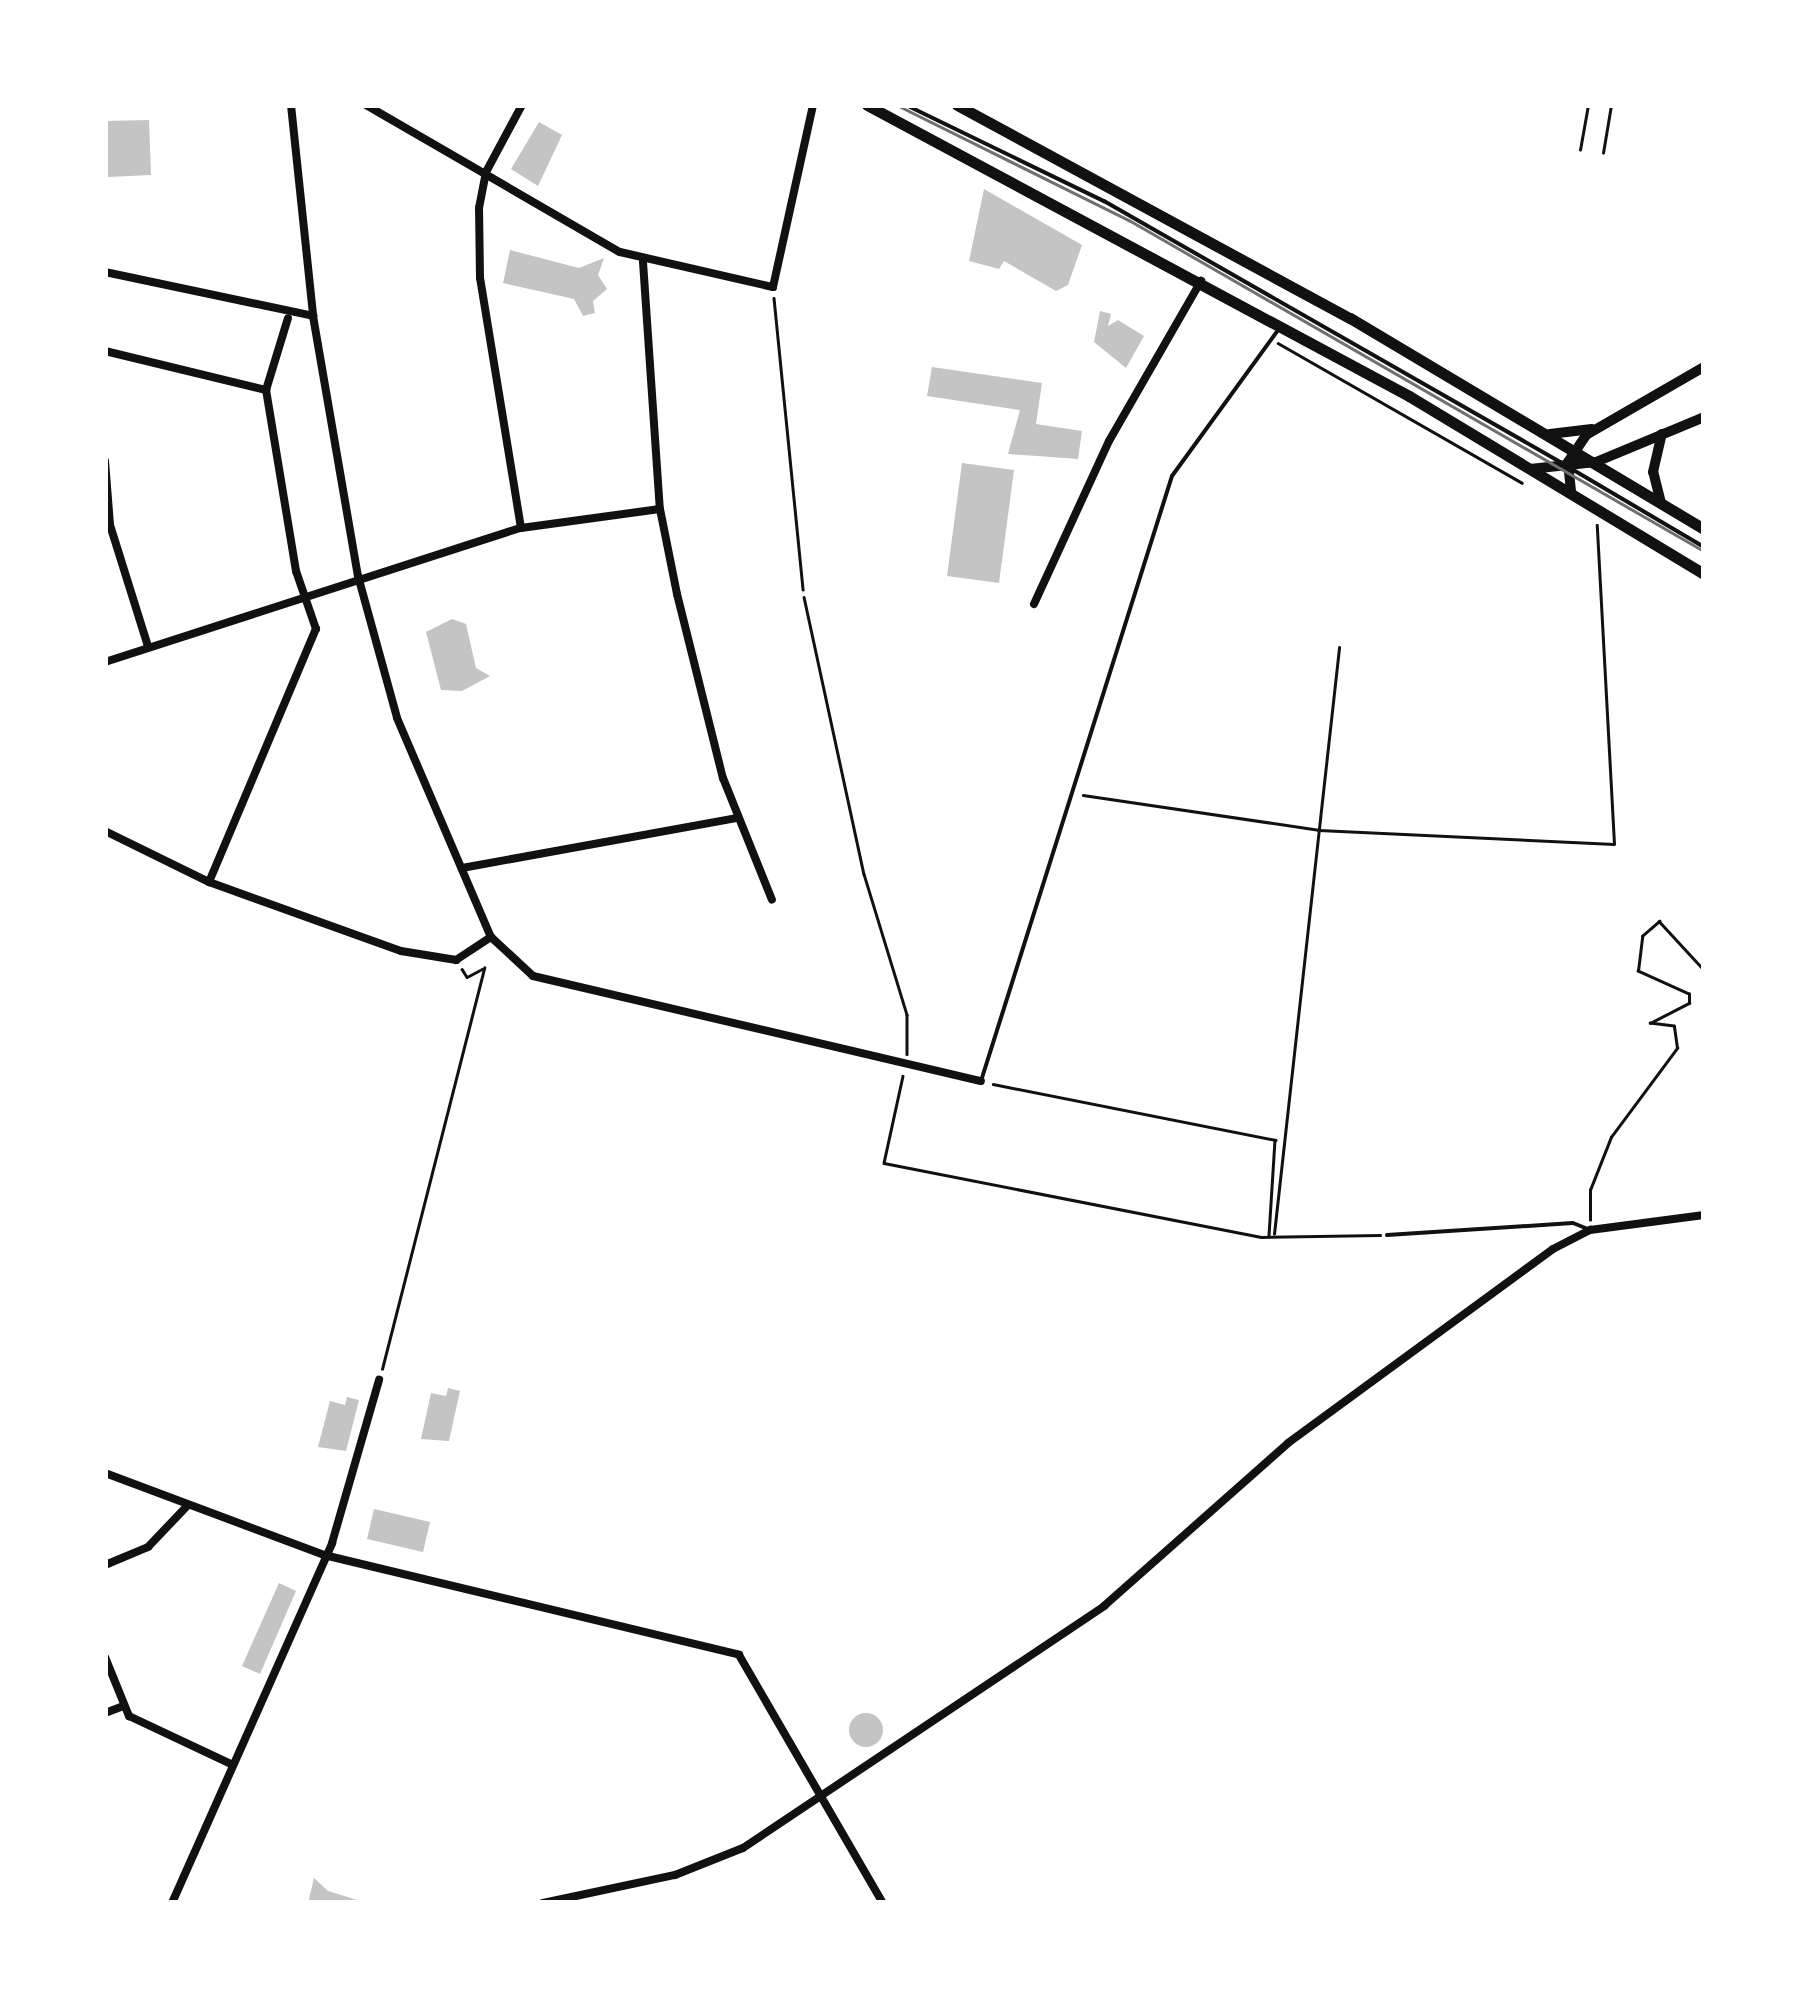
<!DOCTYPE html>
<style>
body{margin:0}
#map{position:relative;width:1809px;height:2008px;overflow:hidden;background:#fff;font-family:"Noto Sans",sans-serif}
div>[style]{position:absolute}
.building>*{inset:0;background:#c4c4c4}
.round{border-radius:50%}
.path>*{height:2.5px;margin:-1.25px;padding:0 1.25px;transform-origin:1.25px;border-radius:1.25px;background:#111}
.service>*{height:4px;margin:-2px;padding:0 2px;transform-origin:2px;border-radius:2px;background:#111}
.minor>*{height:8px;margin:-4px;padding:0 4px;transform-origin:4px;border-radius:4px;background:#111}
.secondary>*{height:10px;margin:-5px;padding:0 5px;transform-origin:5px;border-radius:5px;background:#111}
.primary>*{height:11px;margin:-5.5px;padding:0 5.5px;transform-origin:5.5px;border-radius:5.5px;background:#111}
.tram>*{height:2.5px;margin:-1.25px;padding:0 1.25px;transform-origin:1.25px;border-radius:1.25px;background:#707070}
span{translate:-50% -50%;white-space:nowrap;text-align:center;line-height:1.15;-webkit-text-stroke:10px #fff;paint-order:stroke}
.frame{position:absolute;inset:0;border:108px solid #fff;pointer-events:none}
</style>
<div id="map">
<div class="building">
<div style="clip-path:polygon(149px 120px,151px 175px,108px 177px,106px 121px)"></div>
<div style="clip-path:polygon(539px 122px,562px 135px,538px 186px,511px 169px)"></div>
<div style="clip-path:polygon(984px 189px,1082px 245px,1068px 285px,1056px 291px,1004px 261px,999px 269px,969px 261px)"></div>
<div style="clip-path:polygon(510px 250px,579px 268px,604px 258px,598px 275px,607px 289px,593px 301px,595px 313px,583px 316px,574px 299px,503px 283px)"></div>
<div style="clip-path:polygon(1100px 311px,1111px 314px,1108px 326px,1118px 320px,1144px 336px,1126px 368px,1094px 342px)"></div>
<div style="clip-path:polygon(932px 367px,1042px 383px,1036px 424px,1082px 431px,1078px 459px,1008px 454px,1020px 410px,927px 396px)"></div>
<div style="clip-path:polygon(962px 463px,1014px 470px,999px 583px,947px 576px)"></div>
<div style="clip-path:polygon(452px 619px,466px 624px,476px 668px,490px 676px,462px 691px,441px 690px,426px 632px)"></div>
<div style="clip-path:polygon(448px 1388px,460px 1391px,449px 1441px,421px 1439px,431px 1393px,446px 1396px)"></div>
<div style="clip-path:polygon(347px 1397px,359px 1400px,346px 1451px,318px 1447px,330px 1401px,345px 1405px)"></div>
<div style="clip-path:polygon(374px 1509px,430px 1522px,423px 1552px,367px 1539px)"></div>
<div style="clip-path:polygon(279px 1583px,296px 1591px,260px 1674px,242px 1666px)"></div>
<div class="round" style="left:849px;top:1713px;width:34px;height:34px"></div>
<div style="clip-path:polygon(314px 1878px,328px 1891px,367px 1903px,308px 1903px)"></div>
</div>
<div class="path">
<div style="left:1580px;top:150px;width:46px;rotate:-79.9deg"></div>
<div style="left:1603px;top:153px;width:49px;rotate:-80.5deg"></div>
<div style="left:774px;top:298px;width:293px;rotate:84.3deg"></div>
<div style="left:1278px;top:343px;width:281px;rotate:29.8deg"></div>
<div style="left:804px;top:597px;width:283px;rotate:77.8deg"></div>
<div style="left:864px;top:874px;width:147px;rotate:73deg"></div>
<div style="left:907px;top:1015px;width:39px;rotate:90deg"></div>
<div style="left:1083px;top:795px;width:239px;rotate:8.4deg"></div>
<div style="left:1319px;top:830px;width:295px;rotate:2.7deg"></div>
<div style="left:1614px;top:844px;width:319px;rotate:-93.1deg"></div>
<div style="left:462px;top:969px;width:9px;rotate:58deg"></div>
<div style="left:467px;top:977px;width:17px;rotate:-28deg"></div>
<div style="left:903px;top:1076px;width:89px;rotate:102.3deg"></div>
<div style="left:884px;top:1163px;width:384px;rotate:11.1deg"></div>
<div style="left:1261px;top:1237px;width:119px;rotate:-1deg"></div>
<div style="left:993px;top:1084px;width:288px;rotate:11.2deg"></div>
<div style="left:1275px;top:1140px;width:95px;rotate:93.6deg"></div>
<div style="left:1590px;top:1220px;width:30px;rotate:-90deg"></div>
<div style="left:1590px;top:1190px;width:57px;rotate:-68.4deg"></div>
<div style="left:1611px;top:1137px;width:111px;rotate:-53.4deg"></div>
<div style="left:1677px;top:1048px;width:22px;rotate:-98deg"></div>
<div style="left:1674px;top:1026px;width:24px;rotate:-173deg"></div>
<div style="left:1650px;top:1023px;width:44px;rotate:-27.1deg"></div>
<div style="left:1689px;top:1003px;width:9px;rotate:-90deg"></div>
<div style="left:1689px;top:994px;width:56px;rotate:-155.7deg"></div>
<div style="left:1638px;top:971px;width:35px;rotate:-83deg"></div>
<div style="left:1642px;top:936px;width:23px;rotate:-41deg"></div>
<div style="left:1659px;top:921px;width:67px;rotate:47.4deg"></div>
<div style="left:1274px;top:1234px;width:590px;rotate:-83.67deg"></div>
<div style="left:382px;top:1369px;width:414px;rotate:-75.7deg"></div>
</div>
<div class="service">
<div style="left:906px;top:105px;width:220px;rotate:25.9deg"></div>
<div style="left:1104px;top:201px;width:528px;rotate:29.77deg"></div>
<div style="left:1570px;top:468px;width:156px;rotate:30.5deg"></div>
<div style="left:981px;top:1081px;width:634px;rotate:-72.48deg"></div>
<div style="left:1172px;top:476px;width:180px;rotate:-54deg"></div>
<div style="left:1387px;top:1235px;width:186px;rotate:-3.7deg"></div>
<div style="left:1573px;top:1223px;width:18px;rotate:22deg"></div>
</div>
<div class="minor">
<div style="left:291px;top:105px;width:212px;rotate:84deg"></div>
<div style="left:313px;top:316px;width:264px;rotate:80.2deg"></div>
<div style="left:358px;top:576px;width:147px;rotate:74.6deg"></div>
<div style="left:397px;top:718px;width:238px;rotate:66.8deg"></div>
<div style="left:491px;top:937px;width:57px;rotate:42.9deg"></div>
<div style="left:533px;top:976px;width:460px;rotate:13.2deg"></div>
<div style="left:366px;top:105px;width:293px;rotate:30.1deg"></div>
<div style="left:620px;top:252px;width:157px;rotate:12.9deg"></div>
<div style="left:773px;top:287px;width:186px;rotate:-77.6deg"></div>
<div style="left:643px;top:262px;width:248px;rotate:86.1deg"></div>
<div style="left:660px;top:509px;width:87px;rotate:78.7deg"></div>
<div style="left:677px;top:594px;width:190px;rotate:76deg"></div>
<div style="left:723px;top:778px;width:131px;rotate:68.1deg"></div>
<div style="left:105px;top:272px;width:213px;rotate:11.9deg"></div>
<div style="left:105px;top:351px;width:166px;rotate:13.6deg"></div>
<div style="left:105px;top:461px;width:64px;rotate:85.5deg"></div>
<div style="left:110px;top:525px;width:127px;rotate:72.6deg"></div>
<div style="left:521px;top:528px;width:253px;rotate:-99.3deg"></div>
<div style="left:480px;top:278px;width:70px;rotate:-90.8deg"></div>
<div style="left:479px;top:208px;width:37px;rotate:-79deg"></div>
<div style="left:486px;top:172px;width:76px;rotate:-61.8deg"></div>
<div style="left:1034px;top:604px;width:179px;rotate:-65.3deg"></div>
<div style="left:1109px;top:441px;width:185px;rotate:-60.1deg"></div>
<div style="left:105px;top:662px;width:437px;rotate:-17.9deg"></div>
<div style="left:521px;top:528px;width:140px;rotate:-7.8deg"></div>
<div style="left:105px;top:831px;width:116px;rotate:26.1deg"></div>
<div style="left:209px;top:882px;width:204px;rotate:19.8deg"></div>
<div style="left:401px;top:951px;width:56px;rotate:9.3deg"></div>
<div style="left:456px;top:960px;width:42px;rotate:-33.3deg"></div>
<div style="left:462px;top:868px;width:280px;rotate:-10.3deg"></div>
<div style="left:209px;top:882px;width:275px;rotate:-67.1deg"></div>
<div style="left:316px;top:629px;width:61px;rotate:-109deg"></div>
<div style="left:296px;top:571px;width:183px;rotate:-99.4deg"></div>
<div style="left:266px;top:390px;width:75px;rotate:-73deg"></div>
<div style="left:105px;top:1473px;width:234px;rotate:20.5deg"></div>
<div style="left:324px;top:1555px;width:427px;rotate:13.5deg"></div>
<div style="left:739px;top:1655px;width:287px;rotate:59.9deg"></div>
<div style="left:105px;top:1565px;width:47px;rotate:-22.7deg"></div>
<div style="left:148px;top:1547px;width:57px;rotate:-46.4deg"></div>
<div style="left:105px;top:1657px;width:64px;rotate:67.9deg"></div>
<div style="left:129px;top:1716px;width:113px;rotate:25.2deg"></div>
<div style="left:105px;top:1713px;width:19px;rotate:-21deg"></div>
<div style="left:172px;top:1903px;width:394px;rotate:-66deg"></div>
<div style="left:332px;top:1543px;width:170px;rotate:-73.9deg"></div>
<div style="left:543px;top:1903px;width:135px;rotate:-12deg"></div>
<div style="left:675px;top:1875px;width:73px;rotate:-21.7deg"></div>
<div style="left:743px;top:1848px;width:435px;rotate:-33.8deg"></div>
<div style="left:1104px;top:1606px;width:246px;rotate:-41.5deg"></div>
<div style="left:1288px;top:1443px;width:328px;rotate:-36.2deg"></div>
<div style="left:1553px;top:1249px;width:42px;rotate:-27.2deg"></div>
<div style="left:1590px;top:1230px;width:115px;rotate:-7.5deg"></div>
</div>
<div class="secondary">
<div style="left:1550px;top:434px;width:42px;rotate:-6.8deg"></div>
<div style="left:1530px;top:469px;width:66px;rotate:-6.1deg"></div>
<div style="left:1596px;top:462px;width:117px;rotate:-22.6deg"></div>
<div style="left:1571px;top:491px;width:29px;rotate:-96deg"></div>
<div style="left:1568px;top:462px;width:32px;rotate:-56deg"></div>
<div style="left:1586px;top:435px;width:136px;rotate:-30deg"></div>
<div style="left:1661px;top:503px;width:32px;rotate:-104deg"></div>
<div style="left:1653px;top:472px;width:39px;rotate:-77deg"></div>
</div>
<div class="primary">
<div style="left:867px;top:105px;width:615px;rotate:28.23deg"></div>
<div style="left:1409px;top:396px;width:345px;rotate:31.1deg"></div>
<div style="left:957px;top:105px;width:447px;rotate:28.5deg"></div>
<div style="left:1350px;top:318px;width:412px;rotate:30.8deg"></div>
</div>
<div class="tram">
<div style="left:897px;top:105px;width:259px;rotate:26.4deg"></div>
<div style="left:1129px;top:220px;width:663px;rotate:29.93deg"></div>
</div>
<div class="frame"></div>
</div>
